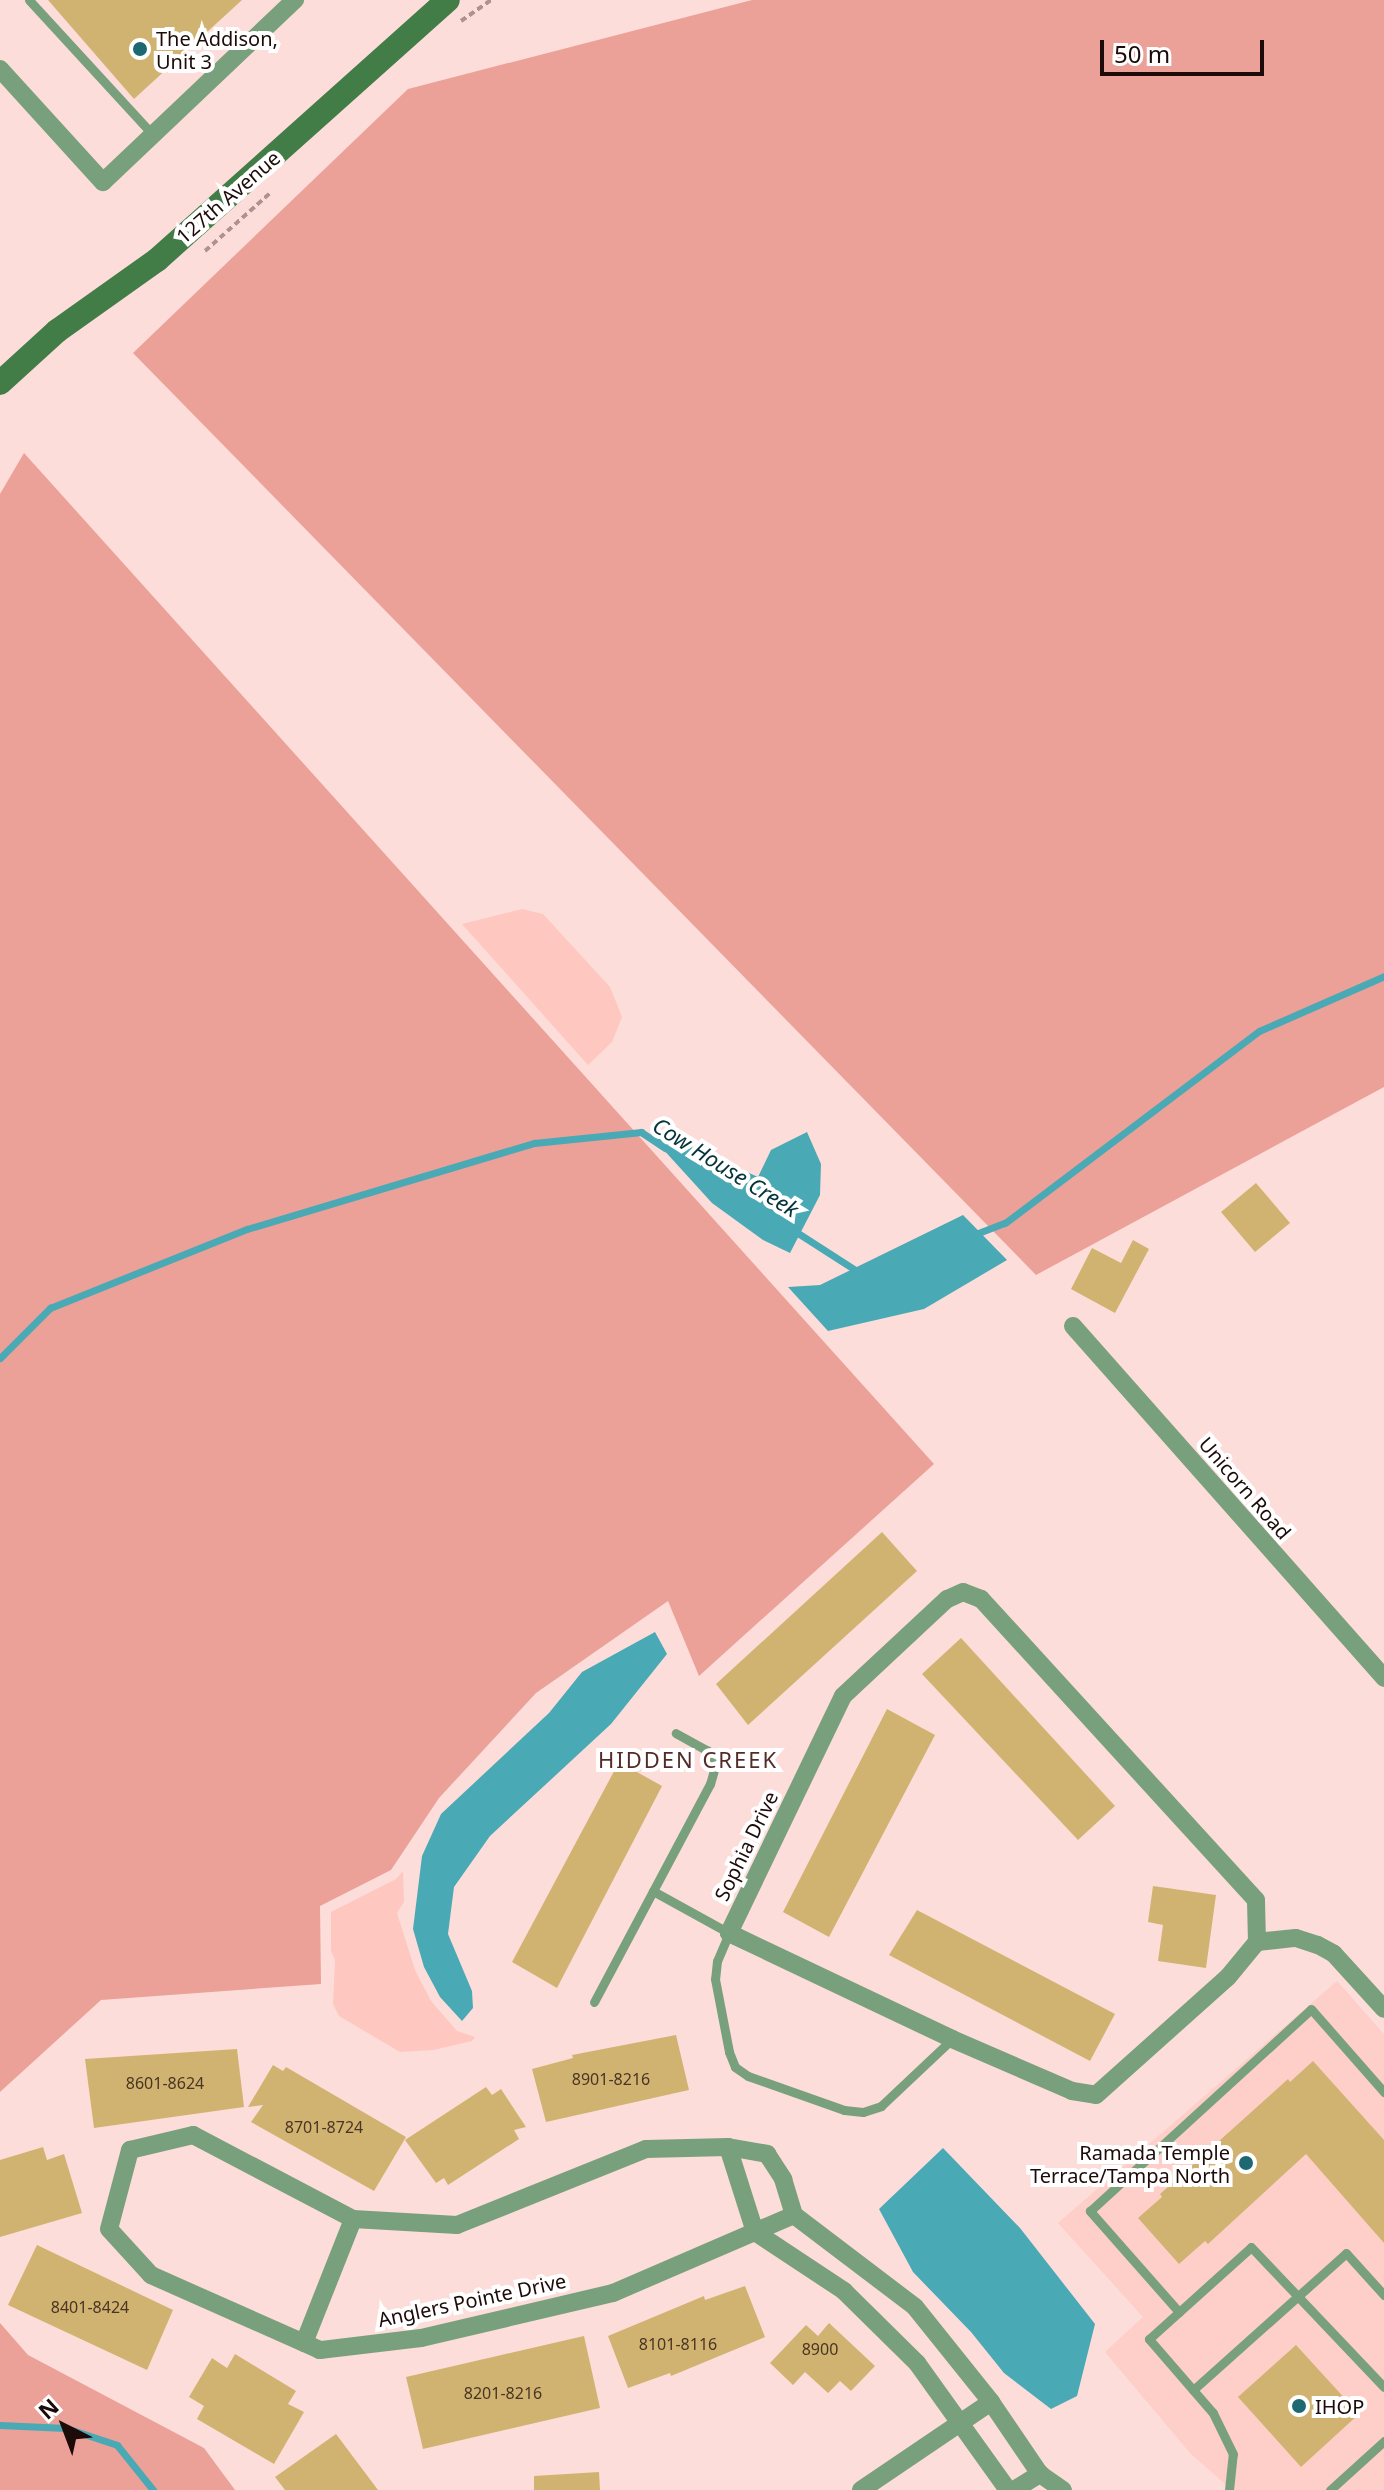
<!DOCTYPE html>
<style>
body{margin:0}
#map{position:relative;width:1384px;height:2490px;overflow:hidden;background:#fdddd9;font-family:"Noto Sans",sans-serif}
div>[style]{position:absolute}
.built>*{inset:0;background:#fecec8}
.green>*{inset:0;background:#fec7c0}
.forest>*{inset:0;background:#eba098}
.water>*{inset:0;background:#49a9b5}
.stream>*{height:7px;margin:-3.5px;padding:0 3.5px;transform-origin:3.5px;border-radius:3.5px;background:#49a9b5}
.building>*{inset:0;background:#d1b371}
.path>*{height:4px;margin-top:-2px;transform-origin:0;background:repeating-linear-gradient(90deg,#ad928f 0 6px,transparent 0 10px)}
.lane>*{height:9px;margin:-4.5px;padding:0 4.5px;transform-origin:4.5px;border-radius:4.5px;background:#79a07c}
.street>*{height:18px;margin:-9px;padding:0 9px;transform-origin:9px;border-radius:9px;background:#79a07c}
.secondary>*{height:24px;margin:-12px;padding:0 12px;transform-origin:12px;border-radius:12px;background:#427d48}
.dots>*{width:22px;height:22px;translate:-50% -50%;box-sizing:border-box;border:4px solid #fff;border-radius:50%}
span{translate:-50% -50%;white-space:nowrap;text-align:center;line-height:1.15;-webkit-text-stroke:8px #fff;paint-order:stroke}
.number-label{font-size:16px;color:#493523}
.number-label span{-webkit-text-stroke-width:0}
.poi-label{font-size:20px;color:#1c0b09}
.left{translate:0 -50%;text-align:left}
.right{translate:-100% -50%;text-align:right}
.street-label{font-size:20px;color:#1c0b09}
.water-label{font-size:22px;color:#043439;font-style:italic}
.neighbourhood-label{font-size:22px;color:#532c28;letter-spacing:2px}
.north{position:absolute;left:24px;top:2386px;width:80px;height:80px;-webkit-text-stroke:6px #fff;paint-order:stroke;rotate:318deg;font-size:22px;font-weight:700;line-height:32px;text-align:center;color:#1c0b09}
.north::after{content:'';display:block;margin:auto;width:28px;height:36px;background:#1c0b09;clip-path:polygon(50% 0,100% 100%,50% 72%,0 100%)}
.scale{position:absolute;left:1100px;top:40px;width:164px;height:36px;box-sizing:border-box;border:4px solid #1c0b09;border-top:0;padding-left:10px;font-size:24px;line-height:28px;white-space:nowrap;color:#1c0b09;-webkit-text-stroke:6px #fff;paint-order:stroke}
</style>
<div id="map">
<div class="built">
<div style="clip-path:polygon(1337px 1981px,1384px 2034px,1384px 2490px,1232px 2490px,1190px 2453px,1105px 2352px,1143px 2317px,1058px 2223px)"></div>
</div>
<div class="green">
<div style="clip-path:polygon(522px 909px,543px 914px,610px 987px,622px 1017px,612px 1042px,588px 1065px,462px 924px)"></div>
<div style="clip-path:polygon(403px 1871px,404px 1902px,397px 1913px,415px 1970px,431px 2001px,457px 2031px,475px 2037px,472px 2041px,433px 2050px,400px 2052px,339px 2016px,333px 2004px,335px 1960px,331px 1951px,331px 1912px,396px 1879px)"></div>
</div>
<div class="forest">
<div style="clip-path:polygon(752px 0,1384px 0,1384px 1087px,1036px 1275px,133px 353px,408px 89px)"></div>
<div style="clip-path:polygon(24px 453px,934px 1464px,699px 1676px,668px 1601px,536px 1693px,439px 1798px,391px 1870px,320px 1906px,321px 1984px,101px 2000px,0 2092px,0 494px)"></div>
<div style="clip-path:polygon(0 2323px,28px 2355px,204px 2448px,235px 2490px,0 2490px)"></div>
</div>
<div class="water">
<div style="clip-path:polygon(807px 1132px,821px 1164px,820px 1195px,790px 1253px,763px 1240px,712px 1203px,652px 1137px,682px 1143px,758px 1177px,771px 1150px)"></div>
<div style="clip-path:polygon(963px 1215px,1007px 1260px,924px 1309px,828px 1331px,788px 1287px,820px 1285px)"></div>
<div style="clip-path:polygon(655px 1632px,667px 1654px,611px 1724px,490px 1836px,454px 1887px,448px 1934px,472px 1991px,473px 2008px,462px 2021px,440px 1997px,424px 1967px,413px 1929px,422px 1856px,441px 1814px,549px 1713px,582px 1672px)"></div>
<div style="clip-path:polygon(943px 2148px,1020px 2228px,1095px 2324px,1077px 2396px,1051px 2409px,1004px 2373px,971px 2332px,913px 2272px,879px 2209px)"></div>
</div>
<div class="stream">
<div style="left:790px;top:1228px;width:83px;rotate:32.7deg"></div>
<div style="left:973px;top:1235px;width:34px;rotate:-21deg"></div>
<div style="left:1005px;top:1223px;width:318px;rotate:-37.1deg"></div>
<div style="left:1259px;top:1031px;width:137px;rotate:-23.7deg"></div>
<div style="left:0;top:1358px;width:71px;rotate:-45deg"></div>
<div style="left:50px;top:1308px;width:212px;rotate:-21.9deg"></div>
<div style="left:247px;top:1229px;width:300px;rotate:-16.7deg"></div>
<div style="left:534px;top:1143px;width:108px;rotate:-5.9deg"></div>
<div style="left:641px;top:1132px;width:29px;rotate:34deg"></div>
<div style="left:0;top:2425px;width:66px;rotate:2.6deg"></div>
<div style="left:66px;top:2428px;width:54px;rotate:18.4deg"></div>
<div style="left:117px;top:2445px;width:58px;rotate:51.3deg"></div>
</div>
<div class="building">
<div style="clip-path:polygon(48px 0,242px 0,134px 99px)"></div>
<div style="clip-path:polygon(1256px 1183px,1290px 1223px,1255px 1252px,1221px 1212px)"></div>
<div style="clip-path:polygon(1133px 1240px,1149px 1249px,1115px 1313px,1071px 1289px,1092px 1248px,1121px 1263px)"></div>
<div style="clip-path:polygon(882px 1532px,917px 1571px,748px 1725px,716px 1684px)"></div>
<div style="clip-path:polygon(961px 1638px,1115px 1806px,1078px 1840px,922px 1674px)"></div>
<div style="clip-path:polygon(887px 1709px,935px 1735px,829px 1937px,783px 1912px)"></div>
<div style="clip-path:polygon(619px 1762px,662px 1786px,557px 1988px,512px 1962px)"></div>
<div style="clip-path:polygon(1153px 1886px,1216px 1895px,1206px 1968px,1158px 1961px,1163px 1925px,1148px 1922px)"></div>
<div style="clip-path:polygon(917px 1910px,1115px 2014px,1090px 2061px,889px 1955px)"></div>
<div style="clip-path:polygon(676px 2035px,689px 2090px,546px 2122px,532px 2069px,573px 2058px,572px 2055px)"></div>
<div style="clip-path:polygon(237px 2049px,244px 2107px,94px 2128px,85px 2059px)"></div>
<div style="clip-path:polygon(1313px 2061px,1384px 2140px,1384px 2243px,1306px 2154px,1208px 2244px,1205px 2241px,1179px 2264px,1138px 2218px,1162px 2197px,1160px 2194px,1288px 2079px,1290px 2082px)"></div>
<div style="clip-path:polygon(273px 2065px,283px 2071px,286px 2067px,406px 2137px,374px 2191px,251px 2122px,263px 2105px,248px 2107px)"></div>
<div style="clip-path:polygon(486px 2087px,492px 2095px,501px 2089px,526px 2127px,514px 2130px,519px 2139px,448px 2185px,444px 2178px,436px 2183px,405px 2140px)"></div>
<div style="clip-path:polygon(43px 2147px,47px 2160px,64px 2154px,82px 2213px,0 2237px,0 2160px)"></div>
<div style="clip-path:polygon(37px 2245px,173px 2310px,147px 2370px,8px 2305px)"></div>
<div style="clip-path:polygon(745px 2286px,765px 2337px,671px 2376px,670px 2373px,628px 2388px,608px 2336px,704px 2296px,705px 2300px)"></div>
<div style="clip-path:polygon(829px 2323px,875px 2366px,851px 2391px,840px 2381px,828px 2393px,805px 2372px,793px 2385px,770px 2363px,806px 2325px,818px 2336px)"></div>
<div style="clip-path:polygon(584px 2336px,600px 2408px,423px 2449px,406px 2377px)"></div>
<div style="clip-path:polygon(1296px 2345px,1359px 2414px,1301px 2467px,1238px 2397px)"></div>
<div style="clip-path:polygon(235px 2354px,296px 2391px,288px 2404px,304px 2412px,274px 2464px,197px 2419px,204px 2406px,189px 2397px,212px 2358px,227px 2368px)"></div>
<div style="clip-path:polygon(336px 2434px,378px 2490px,285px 2490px,275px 2477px)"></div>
<div style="clip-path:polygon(599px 2472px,600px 2490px,534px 2490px,534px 2476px)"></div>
</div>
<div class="path">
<div style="left:461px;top:21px;width:37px;rotate:-35deg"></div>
<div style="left:205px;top:251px;width:87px;rotate:-41.7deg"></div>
</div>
<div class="lane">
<div style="left:29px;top:0;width:183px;rotate:47.4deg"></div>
<div style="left:653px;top:1891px;width:87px;rotate:28.9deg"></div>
<div style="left:729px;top:1933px;width:30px;rotate:113deg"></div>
<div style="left:717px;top:1961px;width:18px;rotate:96deg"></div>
<div style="left:715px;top:1979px;width:74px;rotate:79.1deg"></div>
<div style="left:729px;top:2052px;width:16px;rotate:68deg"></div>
<div style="left:735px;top:2067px;width:16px;rotate:35deg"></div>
<div style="left:748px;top:2076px;width:102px;rotate:19.5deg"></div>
<div style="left:844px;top:2110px;width:19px;rotate:6deg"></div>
<div style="left:863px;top:2112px;width:19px;rotate:-18deg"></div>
<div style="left:881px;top:2106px;width:98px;rotate:-43.3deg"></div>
<div style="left:594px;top:2002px;width:247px;rotate:-62deg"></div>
<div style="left:710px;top:1784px;width:19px;rotate:-74deg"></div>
<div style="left:715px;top:1766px;width:17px;rotate:-115deg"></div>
<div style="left:708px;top:1751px;width:37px;rotate:-151deg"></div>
<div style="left:1179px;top:2312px;width:135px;rotate:-131.4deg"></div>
<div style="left:1090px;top:2211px;width:299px;rotate:-42.4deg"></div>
<div style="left:1311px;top:2009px;width:111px;rotate:48.7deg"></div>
<div style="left:1193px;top:2390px;width:205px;rotate:-41.8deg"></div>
<div style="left:1346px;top:2253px;width:57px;rotate:47.9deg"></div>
<div style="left:1229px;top:2490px;width:36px;rotate:-84deg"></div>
<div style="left:1233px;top:2454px;width:46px;rotate:-116deg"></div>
<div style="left:1213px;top:2413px;width:98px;rotate:-130.9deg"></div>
<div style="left:1149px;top:2339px;width:137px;rotate:-42deg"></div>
<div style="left:1251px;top:2247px;width:193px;rotate:46.5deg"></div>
<div style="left:1330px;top:2490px;width:73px;rotate:-42.2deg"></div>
</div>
<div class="street">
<div style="left:0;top:69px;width:153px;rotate:47.7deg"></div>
<div style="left:103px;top:182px;width:265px;rotate:-43.5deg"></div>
<div style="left:1073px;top:1326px;width:470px;rotate:48.5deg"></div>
<div style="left:1257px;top:1942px;width:42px;rotate:-91.4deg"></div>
<div style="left:1256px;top:1900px;width:408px;rotate:-132.4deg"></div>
<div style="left:981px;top:1599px;width:19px;rotate:-159deg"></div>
<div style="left:963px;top:1592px;width:17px;rotate:156deg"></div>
<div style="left:947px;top:1599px;width:142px;rotate:137deg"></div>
<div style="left:843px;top:1696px;width:263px;rotate:115.7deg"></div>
<div style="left:729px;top:1933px;width:247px;rotate:25.4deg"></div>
<div style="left:952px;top:2039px;width:131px;rotate:23.4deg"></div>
<div style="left:1072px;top:2091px;width:24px;rotate:9deg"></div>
<div style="left:1096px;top:2095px;width:177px;rotate:-41.8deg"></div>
<div style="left:1228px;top:1977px;width:45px;rotate:-50.4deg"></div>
<div style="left:1257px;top:1942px;width:39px;rotate:-6deg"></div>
<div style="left:1296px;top:1938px;width:23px;rotate:18deg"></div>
<div style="left:1318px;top:1945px;width:18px;rotate:29deg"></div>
<div style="left:1334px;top:1954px;width:74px;rotate:47.7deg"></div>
<div style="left:728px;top:2147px;width:89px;rotate:72.4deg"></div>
<div style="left:794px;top:2215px;width:197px;rotate:156.7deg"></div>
<div style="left:613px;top:2293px;width:197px;rotate:166.8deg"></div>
<div style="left:421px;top:2338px;width:102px;rotate:173.2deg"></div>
<div style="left:320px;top:2350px;width:185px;rotate:-156.1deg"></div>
<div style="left:151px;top:2275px;width:62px;rotate:-132.4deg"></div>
<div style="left:109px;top:2229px;width:82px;rotate:-75.1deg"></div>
<div style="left:130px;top:2150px;width:65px;rotate:-13.4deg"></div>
<div style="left:193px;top:2135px;width:181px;rotate:27.7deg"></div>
<div style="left:353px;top:2219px;width:104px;rotate:3.3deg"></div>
<div style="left:457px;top:2225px;width:204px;rotate:-21.9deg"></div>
<div style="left:646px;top:2149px;width:82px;rotate:-1.4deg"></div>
<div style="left:728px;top:2147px;width:40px;rotate:10deg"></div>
<div style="left:767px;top:2154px;width:30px;rotate:57deg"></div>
<div style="left:783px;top:2179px;width:38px;rotate:73deg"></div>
<div style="left:794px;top:2215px;width:152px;rotate:37.2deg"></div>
<div style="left:915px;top:2307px;width:122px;rotate:51.3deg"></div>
<div style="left:991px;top:2402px;width:87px;rotate:55.8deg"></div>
<div style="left:1040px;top:2474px;width:28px;rotate:35deg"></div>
<div style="left:755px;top:2232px;width:107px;rotate:33.5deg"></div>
<div style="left:844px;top:2291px;width:103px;rotate:44.6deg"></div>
<div style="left:917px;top:2363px;width:156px;rotate:54.4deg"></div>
<div style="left:304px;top:2343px;width:133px;rotate:-68.4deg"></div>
<div style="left:861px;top:2490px;width:157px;rotate:-34.1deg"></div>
<div style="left:1014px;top:2490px;width:31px;rotate:-32deg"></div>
</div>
<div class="secondary">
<div style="left:0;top:383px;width:77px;rotate:-42.4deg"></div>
<div style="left:57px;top:331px;width:123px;rotate:-35.4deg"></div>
<div style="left:157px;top:260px;width:390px;rotate:-41.8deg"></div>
</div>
<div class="dots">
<div style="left:140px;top:49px;background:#1d6871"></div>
<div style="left:1246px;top:2163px;background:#1d6871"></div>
<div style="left:1299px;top:2406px;background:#1d6871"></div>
</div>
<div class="number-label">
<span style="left:611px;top:2079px">8901-8216</span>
<span style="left:165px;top:2083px">8601-8624</span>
<span style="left:324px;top:2127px">8701-8724</span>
<span style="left:90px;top:2307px">8401-8424</span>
<span style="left:678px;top:2344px">8101-8116</span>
<span style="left:820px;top:2349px">8900</span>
<span style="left:503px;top:2393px">8201-8216</span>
</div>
<div class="poi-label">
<span class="left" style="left:156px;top:50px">The Addison,<br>Unit 3</span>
<span class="right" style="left:1230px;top:2164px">Ramada Temple<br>Terrace/Tampa North</span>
<span class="left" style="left:1315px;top:2406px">IHOP</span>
</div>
<div class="street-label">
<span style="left:228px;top:197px;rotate:-41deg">127th Avenue</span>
<span style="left:1245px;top:1488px;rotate:49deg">Unicorn Road</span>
<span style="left:746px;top:1846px;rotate:-64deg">Sophia Drive</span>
<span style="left:472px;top:2300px;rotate:-12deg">Anglers Pointe Drive</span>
</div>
<div class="water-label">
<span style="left:726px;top:1167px;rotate:32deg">Cow House Creek</span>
</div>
<div class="neighbourhood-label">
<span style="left:688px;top:1760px">HIDDEN CREEK</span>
</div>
<div class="north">N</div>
<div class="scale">50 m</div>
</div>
